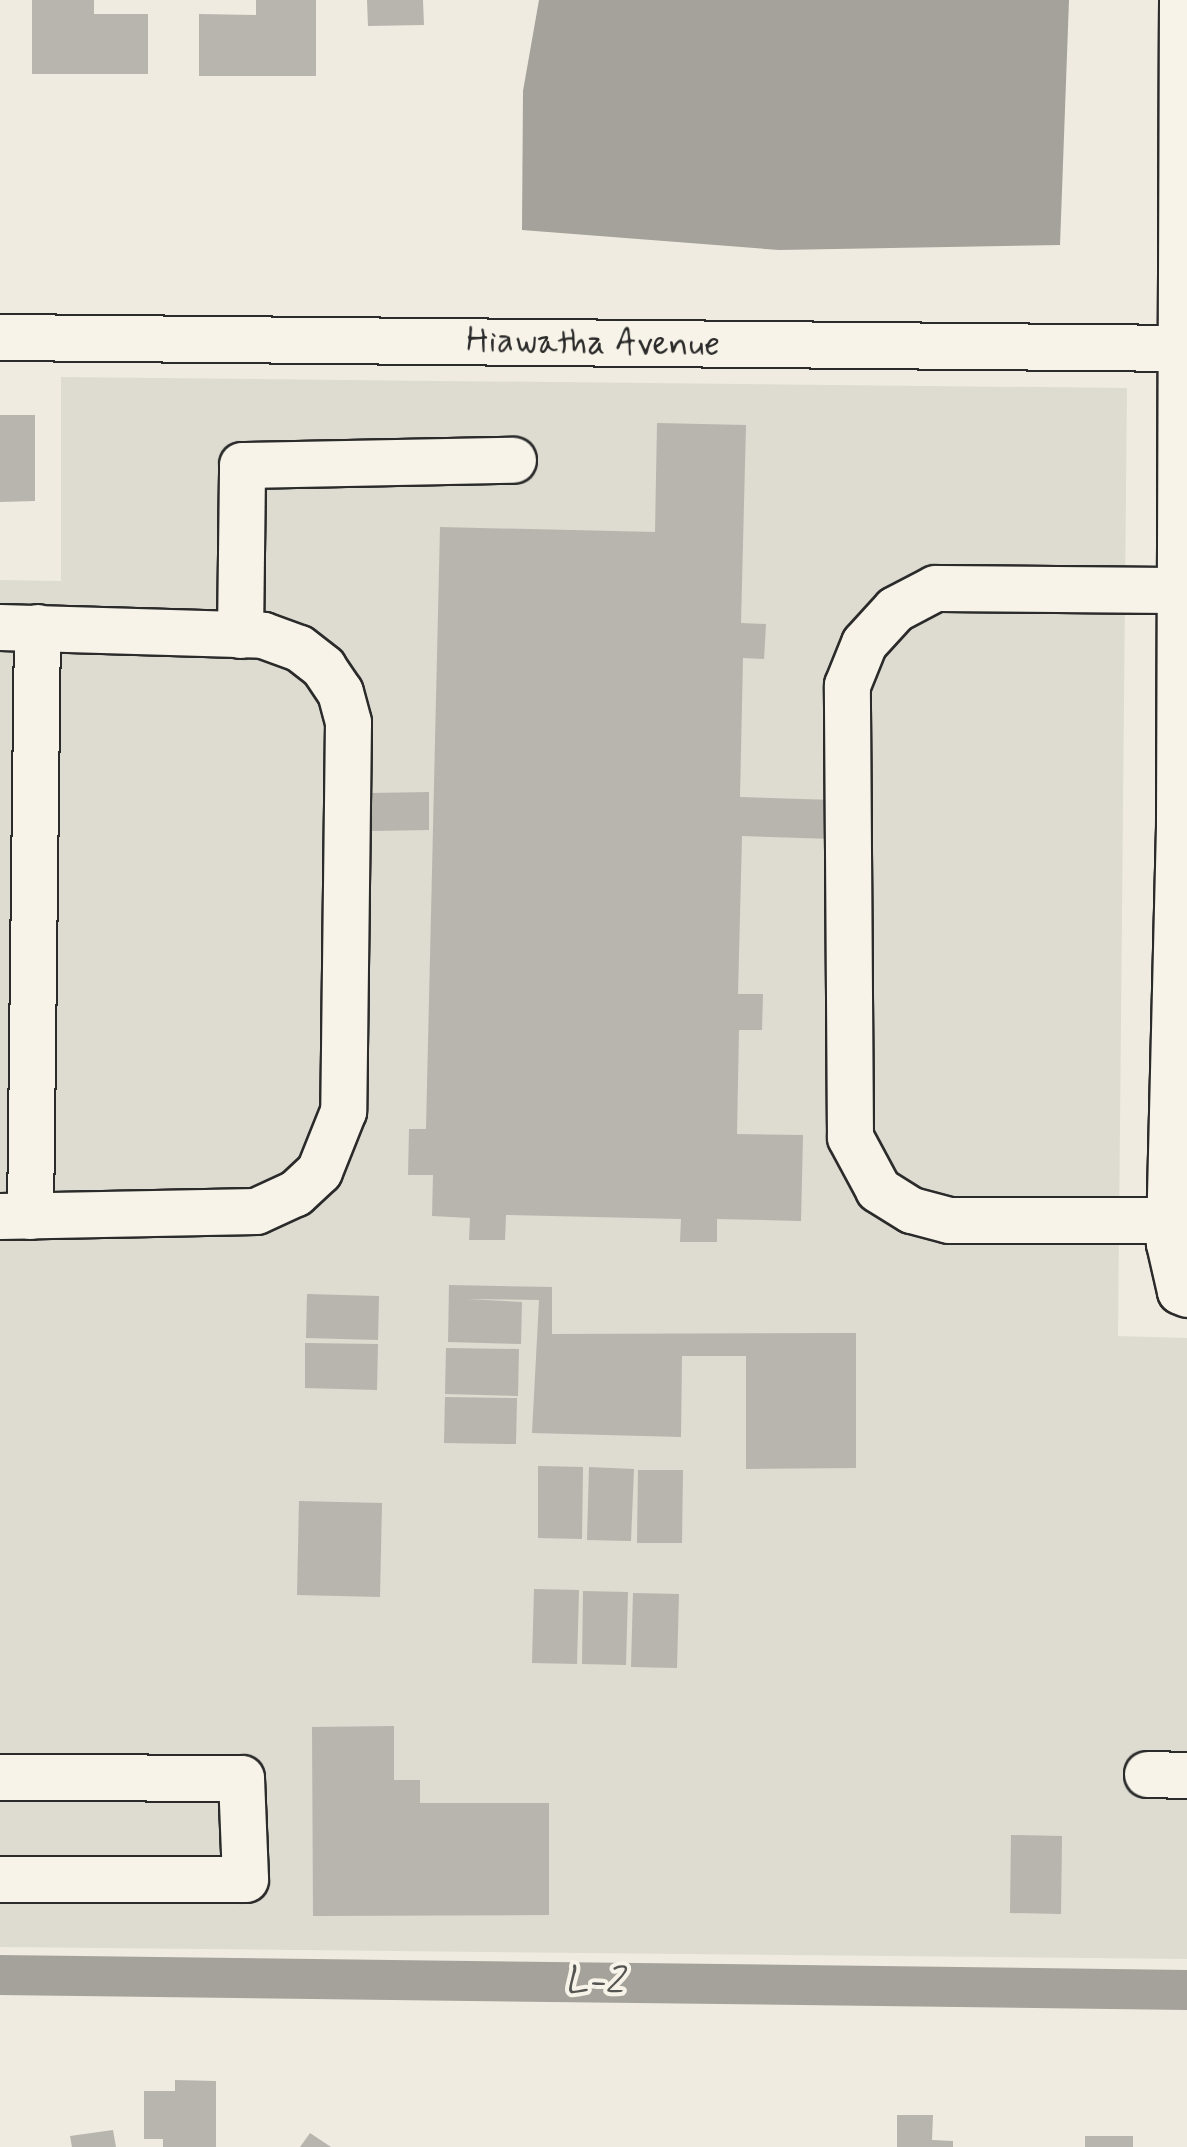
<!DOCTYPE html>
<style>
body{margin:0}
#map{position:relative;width:1187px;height:2147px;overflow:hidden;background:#efebe0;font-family:Mynerve,sans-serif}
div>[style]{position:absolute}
.built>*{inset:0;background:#dedbd1}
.water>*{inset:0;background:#a4a29a}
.canal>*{height:40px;margin:-20px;padding:0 20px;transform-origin:20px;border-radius:20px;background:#a4a29a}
.building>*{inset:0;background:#b8b5ae}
.roads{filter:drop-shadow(2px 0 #2b2b2b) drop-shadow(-2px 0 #2b2b2b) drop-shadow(0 2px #2b2b2b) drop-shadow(0 -2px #2b2b2b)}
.minor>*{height:45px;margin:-22.5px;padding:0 22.5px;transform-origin:22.5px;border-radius:22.5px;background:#f7f3e8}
span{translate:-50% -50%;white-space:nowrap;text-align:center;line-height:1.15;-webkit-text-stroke:8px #f7f3e8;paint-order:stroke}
.street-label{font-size:35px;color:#2b2b2b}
.water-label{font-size:38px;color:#555552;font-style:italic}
</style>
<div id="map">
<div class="built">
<div style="clip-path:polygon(61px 377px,1127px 388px,1118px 1336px,1187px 1338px,1187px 1959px,0 1947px,0 580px,61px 581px)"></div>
</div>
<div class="water">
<div style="clip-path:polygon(539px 0,1069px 0,1060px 245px,779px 250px,522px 230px,523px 91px)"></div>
</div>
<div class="canal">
<div style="left:0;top:1975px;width:1187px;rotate:0.72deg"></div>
</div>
<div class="building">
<div style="clip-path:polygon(32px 0,94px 0,94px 14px,148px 14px,148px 74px,32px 74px)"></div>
<div style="clip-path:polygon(256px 0,316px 0,316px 76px,199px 76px,199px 14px,256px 15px)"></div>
<div style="clip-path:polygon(367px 0,423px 0,424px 25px,368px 26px)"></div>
<div style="clip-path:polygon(0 415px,35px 415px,35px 501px,0 502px)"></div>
<div style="clip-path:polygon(657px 423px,746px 425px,741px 623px,766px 624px,764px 659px,743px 658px,740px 797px,834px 800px,833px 839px,742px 836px,738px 994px,763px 994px,762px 1030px,739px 1030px,737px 1134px,803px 1135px,801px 1221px,717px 1219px,717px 1242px,680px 1242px,681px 1219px,506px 1215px,505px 1240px,469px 1240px,470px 1218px,432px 1216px,433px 1175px,408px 1175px,409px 1129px,426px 1129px,440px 527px,655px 532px)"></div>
<div style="clip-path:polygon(429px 792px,429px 830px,372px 831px,371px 793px)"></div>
<div style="clip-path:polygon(449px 1285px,552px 1287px,552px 1334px,856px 1333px,856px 1468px,746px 1469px,746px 1356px,682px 1356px,681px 1437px,532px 1433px,539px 1300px,466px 1299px,522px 1302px,521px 1344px,448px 1342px)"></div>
<div style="clip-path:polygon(307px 1294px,379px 1296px,378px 1340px,306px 1338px)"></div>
<div style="clip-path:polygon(305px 1343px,378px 1344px,377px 1390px,305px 1388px)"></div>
<div style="clip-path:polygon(446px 1348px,519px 1349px,518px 1396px,445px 1394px)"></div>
<div style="clip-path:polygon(445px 1397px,517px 1398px,516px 1444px,444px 1443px)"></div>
<div style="clip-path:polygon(538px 1466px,583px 1467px,582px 1539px,538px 1538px)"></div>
<div style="clip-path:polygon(589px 1467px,634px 1469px,631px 1541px,587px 1540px)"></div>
<div style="clip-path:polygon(638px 1470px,683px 1470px,682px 1543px,637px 1543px)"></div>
<div style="clip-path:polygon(299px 1501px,382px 1503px,380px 1597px,297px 1595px)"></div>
<div style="clip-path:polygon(534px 1589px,579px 1590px,577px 1664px,532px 1663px)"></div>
<div style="clip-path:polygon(583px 1591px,628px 1592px,626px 1665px,582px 1664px)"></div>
<div style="clip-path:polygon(633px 1593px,679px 1594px,677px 1668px,631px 1667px)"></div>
<div style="clip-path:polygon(394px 1726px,394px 1780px,420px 1780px,420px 1803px,549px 1803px,549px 1915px,313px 1916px,312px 1727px)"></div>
<div style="clip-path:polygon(1011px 1835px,1062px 1836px,1061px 1914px,1010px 1913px)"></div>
<div style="clip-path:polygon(175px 2080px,216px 2081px,216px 2147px,163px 2147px,163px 2139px,144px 2139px,144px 2091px,175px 2091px)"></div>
<div style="clip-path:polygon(897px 2115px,933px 2115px,932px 2140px,953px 2141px,953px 2147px,897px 2147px)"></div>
<div style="clip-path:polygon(113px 2130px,116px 2147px,72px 2147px,70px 2136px)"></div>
<div style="clip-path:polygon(310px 2133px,331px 2147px,300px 2147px)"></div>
<div style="clip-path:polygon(1085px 2136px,1133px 2136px,1133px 2147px,1085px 2147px)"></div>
</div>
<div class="roads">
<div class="minor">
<div style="left:1182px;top:0;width:826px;rotate:90.21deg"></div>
<div style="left:1179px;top:826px;width:417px;rotate:91.4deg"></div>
<div style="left:1169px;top:1243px;width:49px;rotate:77.1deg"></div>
<div style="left:1180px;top:1291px;width:8px;rotate:23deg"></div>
<div style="left:0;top:337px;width:1187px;rotate:0.53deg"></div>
<div style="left:0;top:627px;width:263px;rotate:1.7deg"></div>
<div style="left:263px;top:635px;width:38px;rotate:20deg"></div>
<div style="left:299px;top:648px;width:31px;rotate:38deg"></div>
<div style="left:323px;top:667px;width:30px;rotate:56deg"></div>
<div style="left:340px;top:692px;width:31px;rotate:75deg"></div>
<div style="left:348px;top:722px;width:389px;rotate:90.7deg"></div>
<div style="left:343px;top:1111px;width:65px;rotate:111.8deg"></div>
<div style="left:319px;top:1171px;width:33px;rotate:137deg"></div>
<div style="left:295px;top:1193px;width:43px;rotate:155.2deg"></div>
<div style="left:256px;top:1211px;width:256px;rotate:178.9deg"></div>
<div style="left:240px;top:635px;width:170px;rotate:-89.3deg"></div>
<div style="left:242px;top:465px;width:271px;rotate:-1.1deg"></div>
<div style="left:30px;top:1216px;width:589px;rotate:-89.32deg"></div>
<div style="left:1170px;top:1220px;width:221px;rotate:180deg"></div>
<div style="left:949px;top:1220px;width:39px;rotate:-165deg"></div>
<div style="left:911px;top:1210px;width:39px;rotate:-148deg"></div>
<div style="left:878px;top:1189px;width:59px;rotate:-118.3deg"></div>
<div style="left:850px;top:1137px;width:452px;rotate:-90.4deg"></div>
<div style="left:847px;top:685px;width:45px;rotate:-68deg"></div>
<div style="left:864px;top:643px;width:46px;rotate:-47.6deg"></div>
<div style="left:895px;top:609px;width:45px;rotate:-27.7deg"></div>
<div style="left:935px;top:588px;width:242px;rotate:0.5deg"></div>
<div style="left:1147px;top:1774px;width:40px;rotate:1.4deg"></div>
<div style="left:0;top:1777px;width:241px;rotate:0.2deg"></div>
<div style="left:241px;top:1778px;width:101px;rotate:87.7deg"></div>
<div style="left:245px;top:1879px;width:245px;rotate:180deg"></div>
</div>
</div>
<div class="street-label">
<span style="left:593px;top:343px;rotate:1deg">Hiawatha Avenue</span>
</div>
<div class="water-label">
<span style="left:594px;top:1982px;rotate:1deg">L-2</span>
</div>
</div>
